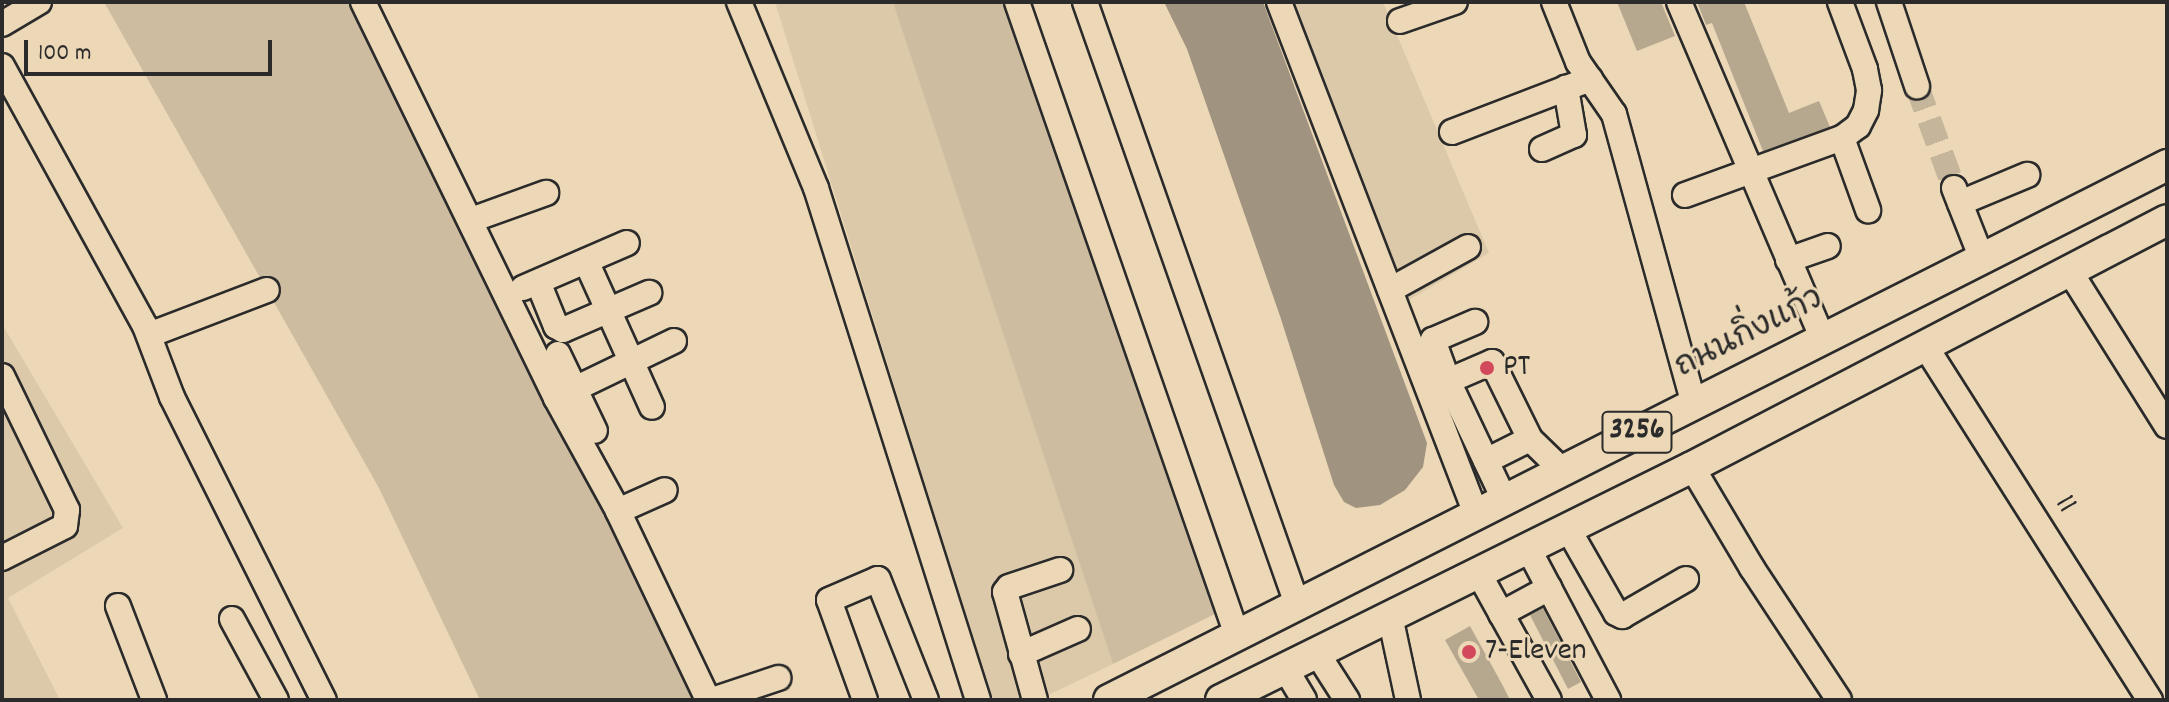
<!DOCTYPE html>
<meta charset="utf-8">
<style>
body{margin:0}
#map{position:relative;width:2169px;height:702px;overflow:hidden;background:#ecd8b6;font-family:Dekko,"Playpen Sans Thai",sans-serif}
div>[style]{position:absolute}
.built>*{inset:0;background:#dcc9aa}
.green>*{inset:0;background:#cdbca0}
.water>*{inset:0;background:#a0937f}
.building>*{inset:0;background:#b6a78f}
.minor-tunnel>*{height:24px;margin-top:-12px;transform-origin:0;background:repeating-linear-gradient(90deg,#c5b59a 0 24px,transparent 0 36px)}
.roads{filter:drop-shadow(2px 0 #2b2b2b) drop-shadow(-2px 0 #2b2b2b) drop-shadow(0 2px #2b2b2b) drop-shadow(0 -2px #2b2b2b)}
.minor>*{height:24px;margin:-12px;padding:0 12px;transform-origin:12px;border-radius:12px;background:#ecd8b6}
.major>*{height:30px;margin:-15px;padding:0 15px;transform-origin:15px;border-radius:15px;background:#ecd8b6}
.dots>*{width:22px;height:22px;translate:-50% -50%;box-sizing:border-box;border:4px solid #ecd8b6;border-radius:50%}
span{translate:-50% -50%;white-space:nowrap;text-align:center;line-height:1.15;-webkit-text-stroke:6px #ecd8b6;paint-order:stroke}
.shield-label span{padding:2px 6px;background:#ecd8b6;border:2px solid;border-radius:6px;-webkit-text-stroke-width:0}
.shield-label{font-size:30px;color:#2b2b2b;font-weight:700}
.street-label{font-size:32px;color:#2b2b2b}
.poi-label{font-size:32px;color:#2b2b2b}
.left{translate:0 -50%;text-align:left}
.frame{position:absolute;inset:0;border:4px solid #2b2b2b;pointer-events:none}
.scale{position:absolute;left:24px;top:40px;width:248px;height:36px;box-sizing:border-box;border:4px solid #2b2b2b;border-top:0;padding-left:10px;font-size:24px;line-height:28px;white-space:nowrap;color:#2b2b2b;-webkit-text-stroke:6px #ecd8b6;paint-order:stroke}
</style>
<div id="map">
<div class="built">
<div style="clip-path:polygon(775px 2px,894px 2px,1113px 664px,1038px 700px,992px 700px)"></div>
<div style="clip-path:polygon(1294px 2px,1383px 2px,1489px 253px,1407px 301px)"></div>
<div style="clip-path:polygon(2px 324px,123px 528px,8px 598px,60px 700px,2px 700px)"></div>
</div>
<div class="green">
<div style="clip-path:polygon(104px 2px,355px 2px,698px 700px,480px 700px,379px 488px)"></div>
<div style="clip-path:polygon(893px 2px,1010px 2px,1223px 610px,1113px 664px)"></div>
</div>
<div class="water">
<div style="clip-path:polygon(1164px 2px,1263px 2px,1427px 443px,1423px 467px,1405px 490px,1380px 505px,1356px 508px,1344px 502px,1334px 485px,1280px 316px,1187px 49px)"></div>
</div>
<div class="building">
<div style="clip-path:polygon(1617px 2px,1661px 2px,1675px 36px,1637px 51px)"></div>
<div style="clip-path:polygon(1697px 2px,1744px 2px,1789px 113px,1819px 101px,1830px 127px,1763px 151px,1712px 23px,1706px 25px)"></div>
<div style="clip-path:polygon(1543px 608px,1581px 682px,1568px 689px,1530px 615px)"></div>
<div style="clip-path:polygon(1470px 626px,1503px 686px,1510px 700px,1479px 700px,1445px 640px)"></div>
</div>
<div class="minor-tunnel">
<div style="left:1917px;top:86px;width:109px;rotate:70.1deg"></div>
</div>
<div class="roads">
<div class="minor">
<div style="left:363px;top:2px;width:441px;rotate:64deg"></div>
<div style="left:556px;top:398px;width:129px;rotate:61.2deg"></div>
<div style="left:618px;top:511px;width:209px;rotate:64.5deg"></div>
<div style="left:739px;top:2px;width:201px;rotate:67.5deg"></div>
<div style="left:816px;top:188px;width:537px;rotate:72.44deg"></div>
<div style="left:1017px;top:2px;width:670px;rotate:70.84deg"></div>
<div style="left:1085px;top:2px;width:638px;rotate:70.6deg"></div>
<div style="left:1279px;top:2px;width:549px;rotate:68.95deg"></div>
<div style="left:1554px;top:2px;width:65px;rotate:68.2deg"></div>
<div style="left:1578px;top:62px;width:63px;rotate:55.3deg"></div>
<div style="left:1614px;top:114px;width:301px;rotate:74.6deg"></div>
<div style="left:1679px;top:2px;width:366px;rotate:66.9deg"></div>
<div style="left:1889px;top:2px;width:89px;rotate:71.6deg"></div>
<div style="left:1400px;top:21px;width:58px;rotate:-19.1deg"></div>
<div style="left:2px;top:24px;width:43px;rotate:-30.7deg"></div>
<div style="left:2px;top:66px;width:297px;rotate:61.2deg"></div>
<div style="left:145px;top:326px;width:76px;rotate:69.2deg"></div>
<div style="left:172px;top:397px;width:339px;rotate:63.4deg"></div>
<div style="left:1452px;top:132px;width:148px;rotate:-21deg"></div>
<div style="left:1842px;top:138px;width:77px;rotate:70.1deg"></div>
<div style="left:1542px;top:149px;width:35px;rotate:-24deg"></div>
<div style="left:1574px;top:135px;width:48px;rotate:-99.7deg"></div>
<div style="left:1954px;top:188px;width:76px;rotate:68.5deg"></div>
<div style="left:1685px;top:195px;width:167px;rotate:-20deg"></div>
<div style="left:1842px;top:138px;width:20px;rotate:-37deg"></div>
<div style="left:1858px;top:126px;width:18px;rotate:-63deg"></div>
<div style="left:1866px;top:110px;width:20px;rotate:-81deg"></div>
<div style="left:1869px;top:90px;width:21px;rotate:-101deg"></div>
<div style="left:1865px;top:69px;width:72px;rotate:-110.5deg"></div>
<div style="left:1960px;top:203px;width:73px;rotate:-22.7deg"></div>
<div style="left:471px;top:220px;width:80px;rotate:-19.8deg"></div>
<div style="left:1788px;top:260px;width:42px;rotate:-19.3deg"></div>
<div style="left:586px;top:261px;width:160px;rotate:65.7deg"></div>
<div style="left:2069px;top:270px;width:184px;rotate:57.9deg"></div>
<div style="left:538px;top:282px;width:48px;rotate:67.8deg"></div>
<div style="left:556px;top:326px;width:8px;rotate:30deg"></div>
<div style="left:563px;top:330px;width:94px;rotate:-23.3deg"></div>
<div style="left:523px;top:288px;width:113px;rotate:-23.4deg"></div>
<div style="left:1390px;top:290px;width:89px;rotate:-28.9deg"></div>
<div style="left:149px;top:335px;width:126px;rotate:-20.9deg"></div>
<div style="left:1924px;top:344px;width:422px;rotate:57.6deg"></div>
<div style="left:558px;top:354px;width:85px;rotate:64.3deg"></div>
<div style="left:2px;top:376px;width:149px;rotate:64.1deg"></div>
<div style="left:67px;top:510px;width:16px;rotate:97deg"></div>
<div style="left:65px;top:526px;width:71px;rotate:153.1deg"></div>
<div style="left:1448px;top:381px;width:44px;rotate:-110.1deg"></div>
<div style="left:1433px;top:340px;width:46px;rotate:-23.2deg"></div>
<div style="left:556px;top:398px;width:131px;rotate:-25.8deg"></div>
<div style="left:1486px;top:461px;width:49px;rotate:-26.6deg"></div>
<div style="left:1692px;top:467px;width:117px;rotate:59.3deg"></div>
<div style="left:1752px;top:568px;width:158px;rotate:56.6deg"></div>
<div style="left:1504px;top:499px;width:131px;rotate:-115.4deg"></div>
<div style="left:1448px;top:381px;width:48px;rotate:-23.4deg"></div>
<div style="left:1492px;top:362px;width:86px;rotate:63.7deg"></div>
<div style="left:1530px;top:439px;width:45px;rotate:44.1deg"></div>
<div style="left:618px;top:511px;width:51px;rotate:-24.1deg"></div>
<div style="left:1567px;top:527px;width:99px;rotate:60.3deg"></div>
<div style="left:1616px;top:613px;width:7px;rotate:27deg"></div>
<div style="left:1622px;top:616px;width:74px;rotate:-30deg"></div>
<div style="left:1528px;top:548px;width:172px;rotate:62.2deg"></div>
<div style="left:1478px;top:572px;width:146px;rotate:61deg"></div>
<div style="left:118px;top:606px;width:101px;rotate:69deg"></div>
<div style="left:1501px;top:614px;width:55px;rotate:-28.4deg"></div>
<div style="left:1390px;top:616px;width:86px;rotate:77.9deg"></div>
<div style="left:232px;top:619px;width:92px;rotate:61.5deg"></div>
<div style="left:1317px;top:653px;width:56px;rotate:57.4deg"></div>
<div style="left:1021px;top:654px;width:62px;rotate:-23.7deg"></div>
<div style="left:1285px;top:668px;width:37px;rotate:59deg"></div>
<div style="left:712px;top:700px;width:70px;rotate:-18.4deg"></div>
<div style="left:865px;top:700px;width:106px;rotate:-109.8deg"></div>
<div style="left:829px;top:600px;width:53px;rotate:-23.2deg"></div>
<div style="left:878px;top:579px;width:130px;rotate:68.4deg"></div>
<div style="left:1035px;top:700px;width:112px;rotate:-105.5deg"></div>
<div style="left:1005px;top:592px;width:6px;rotate:-51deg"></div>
<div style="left:1009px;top:587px;width:54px;rotate:-18.4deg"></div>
</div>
<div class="major">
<div style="left:1109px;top:700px;width:1186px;rotate:-26.82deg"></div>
<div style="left:1221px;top:700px;width:525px;rotate:-26.32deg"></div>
<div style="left:1692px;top:467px;width:535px;rotate:-27.47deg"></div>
</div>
</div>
<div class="dots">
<div style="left:1487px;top:368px;background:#d1495b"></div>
<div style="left:1469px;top:652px;background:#d1495b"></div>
</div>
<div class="shield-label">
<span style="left:1637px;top:432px">3256</span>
</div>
<div class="street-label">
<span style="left:1750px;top:335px;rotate:-27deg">ถนนกิ่งแก้ว</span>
<span style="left:2064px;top:505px;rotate:58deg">11</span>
</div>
<div class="poi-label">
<span class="left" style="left:1503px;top:368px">PT</span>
<span class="left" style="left:1485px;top:652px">7-Eleven</span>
</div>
<div class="frame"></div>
<div class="scale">100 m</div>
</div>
